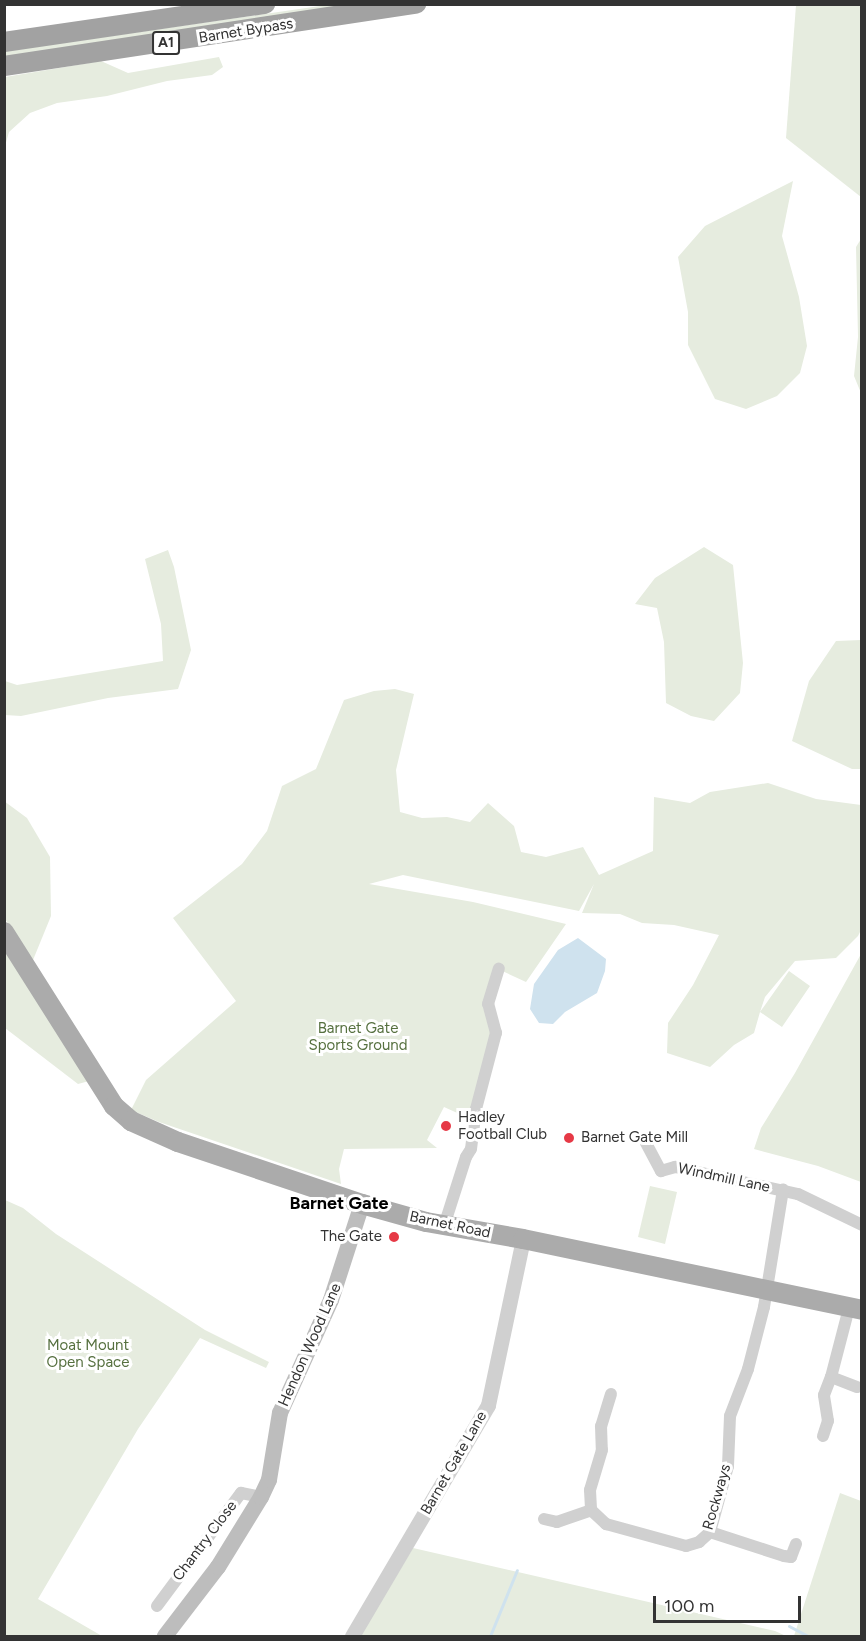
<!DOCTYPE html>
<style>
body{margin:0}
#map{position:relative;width:866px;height:1641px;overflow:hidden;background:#fff;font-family:Figtree,sans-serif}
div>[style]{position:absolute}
.green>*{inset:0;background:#e6ecdf}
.water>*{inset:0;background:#cfe2ee}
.stream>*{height:3px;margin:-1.5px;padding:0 1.5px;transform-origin:1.5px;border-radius:1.5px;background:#cfe2ee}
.minor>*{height:12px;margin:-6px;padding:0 6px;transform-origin:6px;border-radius:6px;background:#d0d0d0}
.tertiary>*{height:15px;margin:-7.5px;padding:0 7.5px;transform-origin:7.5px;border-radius:7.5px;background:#d0d0d0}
.secondary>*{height:16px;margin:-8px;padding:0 8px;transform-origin:8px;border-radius:8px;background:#bdbdbd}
.primary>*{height:20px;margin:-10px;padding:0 10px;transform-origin:10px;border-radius:10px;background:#ababab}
.trunk>*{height:20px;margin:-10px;padding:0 10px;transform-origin:10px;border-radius:10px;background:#a2a2a2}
.dots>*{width:16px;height:16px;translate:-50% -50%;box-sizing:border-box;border:3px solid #fff;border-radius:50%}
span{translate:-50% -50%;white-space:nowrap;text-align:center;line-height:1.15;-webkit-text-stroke:6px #fff;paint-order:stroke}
.shield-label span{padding:2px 4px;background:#fff;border:2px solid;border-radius:4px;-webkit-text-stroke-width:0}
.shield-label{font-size:14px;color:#333;font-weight:700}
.street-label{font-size:15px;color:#333}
.park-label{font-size:15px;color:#56703f}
.poi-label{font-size:15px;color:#333}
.left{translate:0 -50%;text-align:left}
.right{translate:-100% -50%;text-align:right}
.quarter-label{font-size:18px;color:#000;font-weight:700}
.frame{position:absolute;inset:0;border:6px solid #333;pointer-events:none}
.scale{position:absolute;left:653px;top:1596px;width:148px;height:27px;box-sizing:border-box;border:3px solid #333;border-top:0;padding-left:8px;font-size:18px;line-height:21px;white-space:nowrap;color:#333;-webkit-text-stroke:4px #fff;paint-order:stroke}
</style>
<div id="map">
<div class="green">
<div style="clip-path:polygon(327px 5px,361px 5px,5px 57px,5px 51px)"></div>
<div style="clip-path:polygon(796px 5px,861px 5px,861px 197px,786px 138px)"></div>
<div style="clip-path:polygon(219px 57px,223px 67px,212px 75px,167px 81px,107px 96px,57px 103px,30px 113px,9px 132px,5px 146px,5px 77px,101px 61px,128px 73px)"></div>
<div style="clip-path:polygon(793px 181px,782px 236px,799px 297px,807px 346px,800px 373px,777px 396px,746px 409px,715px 399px,688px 345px,688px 312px,678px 257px,705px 226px)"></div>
<div style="clip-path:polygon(861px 239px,861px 393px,854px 376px,858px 337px,856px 247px)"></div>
<div style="clip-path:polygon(704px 547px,733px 565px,743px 663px,740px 693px,714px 721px,691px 716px,666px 703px,664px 642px,657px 608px,635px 604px,655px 578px)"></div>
<div style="clip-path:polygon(168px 550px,174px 567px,191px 650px,178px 689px,108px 698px,21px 716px,5px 715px,5px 681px,17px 685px,163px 661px,161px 624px,145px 559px)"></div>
<div style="clip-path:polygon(861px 640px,861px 769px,852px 769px,792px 741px,809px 681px,836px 641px)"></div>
<div style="clip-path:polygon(395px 689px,414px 694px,396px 770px,400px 812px,422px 818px,447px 817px,470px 822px,488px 803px,514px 826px,521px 852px,546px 857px,583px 847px,599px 875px,653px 851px,654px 797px,690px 803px,710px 792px,768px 783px,816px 799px,861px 805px,862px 928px,858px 936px,836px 958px,795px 961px,765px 997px,760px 1012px,789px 971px,810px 986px,782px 1027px,760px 1012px,754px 1033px,734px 1045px,710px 1067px,667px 1053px,668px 1023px,693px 985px,719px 935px,674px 925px,642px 923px,620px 914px,582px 913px,594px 884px,579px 911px,403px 875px,369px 884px,473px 902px,566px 924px,526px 982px,500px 970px,488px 1004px,496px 1033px,475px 1121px,444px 1107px,427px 1140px,437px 1148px,344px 1149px,339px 1169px,341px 1184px,159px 1122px,131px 1110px,146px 1080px,236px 1001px,173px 918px,242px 864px,267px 831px,282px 786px,316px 769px,344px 700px,374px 691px)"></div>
<div style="clip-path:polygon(4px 801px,27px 818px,50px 857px,51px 916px,33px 960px,5px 919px)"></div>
<div style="clip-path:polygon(4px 948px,89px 1081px,78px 1084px,5px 1028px)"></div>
<div style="clip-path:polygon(861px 954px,861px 1182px,818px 1166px,754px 1149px,761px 1128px,795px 1073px)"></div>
<div style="clip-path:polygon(650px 1186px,677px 1192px,665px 1244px,638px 1237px)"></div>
<div style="clip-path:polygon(5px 1200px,23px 1208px,56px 1234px,205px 1330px,269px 1362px,266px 1368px,200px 1338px,138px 1429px,38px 1599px,102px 1636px,5px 1636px)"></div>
<div style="clip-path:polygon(840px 1493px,861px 1501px,861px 1636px,794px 1636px)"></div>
<div style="clip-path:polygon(413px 1548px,775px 1631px,786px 1636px,360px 1636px)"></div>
</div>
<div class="water">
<div style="clip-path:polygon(578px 938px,606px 959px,605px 971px,597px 993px,565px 1012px,553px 1024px,539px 1023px,530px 1009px,534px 984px,558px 950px)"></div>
</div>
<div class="stream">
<div style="left:789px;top:1626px;width:21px;rotate:28deg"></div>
<div style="left:490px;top:1636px;width:71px;rotate:-67.8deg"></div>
</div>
<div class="minor">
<div style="left:646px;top:1143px;width:32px;rotate:62deg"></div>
<div style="left:661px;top:1171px;width:15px;rotate:-16deg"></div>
<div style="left:675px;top:1167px;width:126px;rotate:12.4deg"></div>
<div style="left:798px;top:1194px;width:71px;rotate:25.8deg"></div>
<div style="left:444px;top:1226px;width:72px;rotate:-72.3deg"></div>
<div style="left:466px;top:1157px;width:9px;rotate:-58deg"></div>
<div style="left:471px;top:1149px;width:40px;rotate:-82.9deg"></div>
<div style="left:476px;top:1109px;width:79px;rotate:-75.3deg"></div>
<div style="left:496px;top:1033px;width:30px;rotate:-105deg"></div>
<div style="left:488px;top:1004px;width:37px;rotate:-73deg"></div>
<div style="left:849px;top:1308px;width:71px;rotate:104.6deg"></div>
<div style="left:831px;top:1377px;width:28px;rotate:21deg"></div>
<div style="left:611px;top:1394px;width:34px;rotate:107deg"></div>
<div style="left:601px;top:1426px;width:24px;rotate:88deg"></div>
<div style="left:602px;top:1450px;width:42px;rotate:106.7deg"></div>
<div style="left:590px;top:1490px;width:20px;rotate:87deg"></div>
<div style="left:591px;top:1510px;width:21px;rotate:43deg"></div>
<div style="left:606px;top:1524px;width:83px;rotate:15.4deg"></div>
<div style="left:686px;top:1546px;width:14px;rotate:-17deg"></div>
<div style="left:699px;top:1542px;width:15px;rotate:-42deg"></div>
<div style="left:710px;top:1532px;width:68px;rotate:-74.7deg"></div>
<div style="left:728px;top:1466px;width:50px;rotate:-87.7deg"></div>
<div style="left:730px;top:1416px;width:50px;rotate:-69deg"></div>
<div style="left:748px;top:1369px;width:64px;rotate:-75.5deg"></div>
<div style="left:764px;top:1307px;width:119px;rotate:-80.8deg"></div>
<div style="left:823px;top:1436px;width:16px;rotate:-72deg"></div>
<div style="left:828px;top:1421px;width:26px;rotate:-99deg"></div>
<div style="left:824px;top:1395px;width:19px;rotate:-69deg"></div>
<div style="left:544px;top:1519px;width:13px;rotate:13deg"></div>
<div style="left:557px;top:1522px;width:36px;rotate:-19deg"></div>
<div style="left:710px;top:1532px;width:78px;rotate:18deg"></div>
<div style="left:784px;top:1556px;width:7px;rotate:8deg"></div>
<div style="left:791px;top:1557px;width:14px;rotate:-69deg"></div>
<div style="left:157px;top:1606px;width:141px;rotate:-53.4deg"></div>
<div style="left:241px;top:1493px;width:20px;rotate:11deg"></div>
</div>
<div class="tertiary">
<div style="left:352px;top:1636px;width:268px;rotate:-59.5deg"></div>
<div style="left:488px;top:1405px;width:170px;rotate:-78.1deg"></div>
</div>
<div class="secondary">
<div style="left:165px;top:1636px;width:87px;rotate:-52.5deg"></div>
<div style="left:218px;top:1567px;width:82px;rotate:-58.4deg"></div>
<div style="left:261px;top:1497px;width:19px;rotate:-65deg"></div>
<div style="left:269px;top:1480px;width:68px;rotate:-80.7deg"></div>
<div style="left:280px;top:1413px;width:124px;rotate:-65.7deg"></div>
<div style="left:331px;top:1300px;width:101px;rotate:-72.1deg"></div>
</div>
<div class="primary">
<div style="left:4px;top:932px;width:206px;rotate:57.7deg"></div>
<div style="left:114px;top:1106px;width:23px;rotate:41deg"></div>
<div style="left:131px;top:1121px;width:51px;rotate:24.1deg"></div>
<div style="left:178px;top:1142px;width:194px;rotate:18.6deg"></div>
<div style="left:362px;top:1204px;width:66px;rotate:15.7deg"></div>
<div style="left:426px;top:1222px;width:98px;rotate:9.9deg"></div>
<div style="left:523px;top:1239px;width:346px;rotate:11.8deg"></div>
</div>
<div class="trunk">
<div style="left:4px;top:42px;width:264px;rotate:-8.3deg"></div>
<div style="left:4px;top:66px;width:417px;rotate:-8.6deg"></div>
</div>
<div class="dots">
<div style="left:446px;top:1126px;background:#e63946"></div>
<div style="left:569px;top:1138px;background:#e63946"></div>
<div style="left:394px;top:1237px;background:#e63946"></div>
</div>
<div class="shield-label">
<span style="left:166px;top:43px">A1</span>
</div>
<div class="street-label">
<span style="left:246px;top:31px;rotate:-9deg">Barnet Bypass</span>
<span style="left:724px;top:1178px;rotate:12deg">Windmill Lane</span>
<span style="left:450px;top:1225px;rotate:12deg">Barnet Road</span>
<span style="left:310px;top:1345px;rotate:-66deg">Hendon Wood Lane</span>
<span style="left:454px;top:1463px;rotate:-60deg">Barnet Gate Lane</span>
<span style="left:717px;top:1497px;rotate:-74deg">Rockways</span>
<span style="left:205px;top:1541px;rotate:-53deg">Chantry Close</span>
</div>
<div class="park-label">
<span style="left:358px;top:1037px">Barnet Gate<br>Sports Ground</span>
<span style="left:88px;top:1354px">Moat Mount<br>Open Space</span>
</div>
<div class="poi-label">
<span class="left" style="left:458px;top:1126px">Hadley<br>Football Club</span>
<span class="left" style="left:581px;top:1138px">Barnet Gate Mill</span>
<span class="right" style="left:382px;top:1237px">The Gate</span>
</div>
<div class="quarter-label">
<span style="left:339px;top:1203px">Barnet Gate</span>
</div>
<div class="frame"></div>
<div class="scale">100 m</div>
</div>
